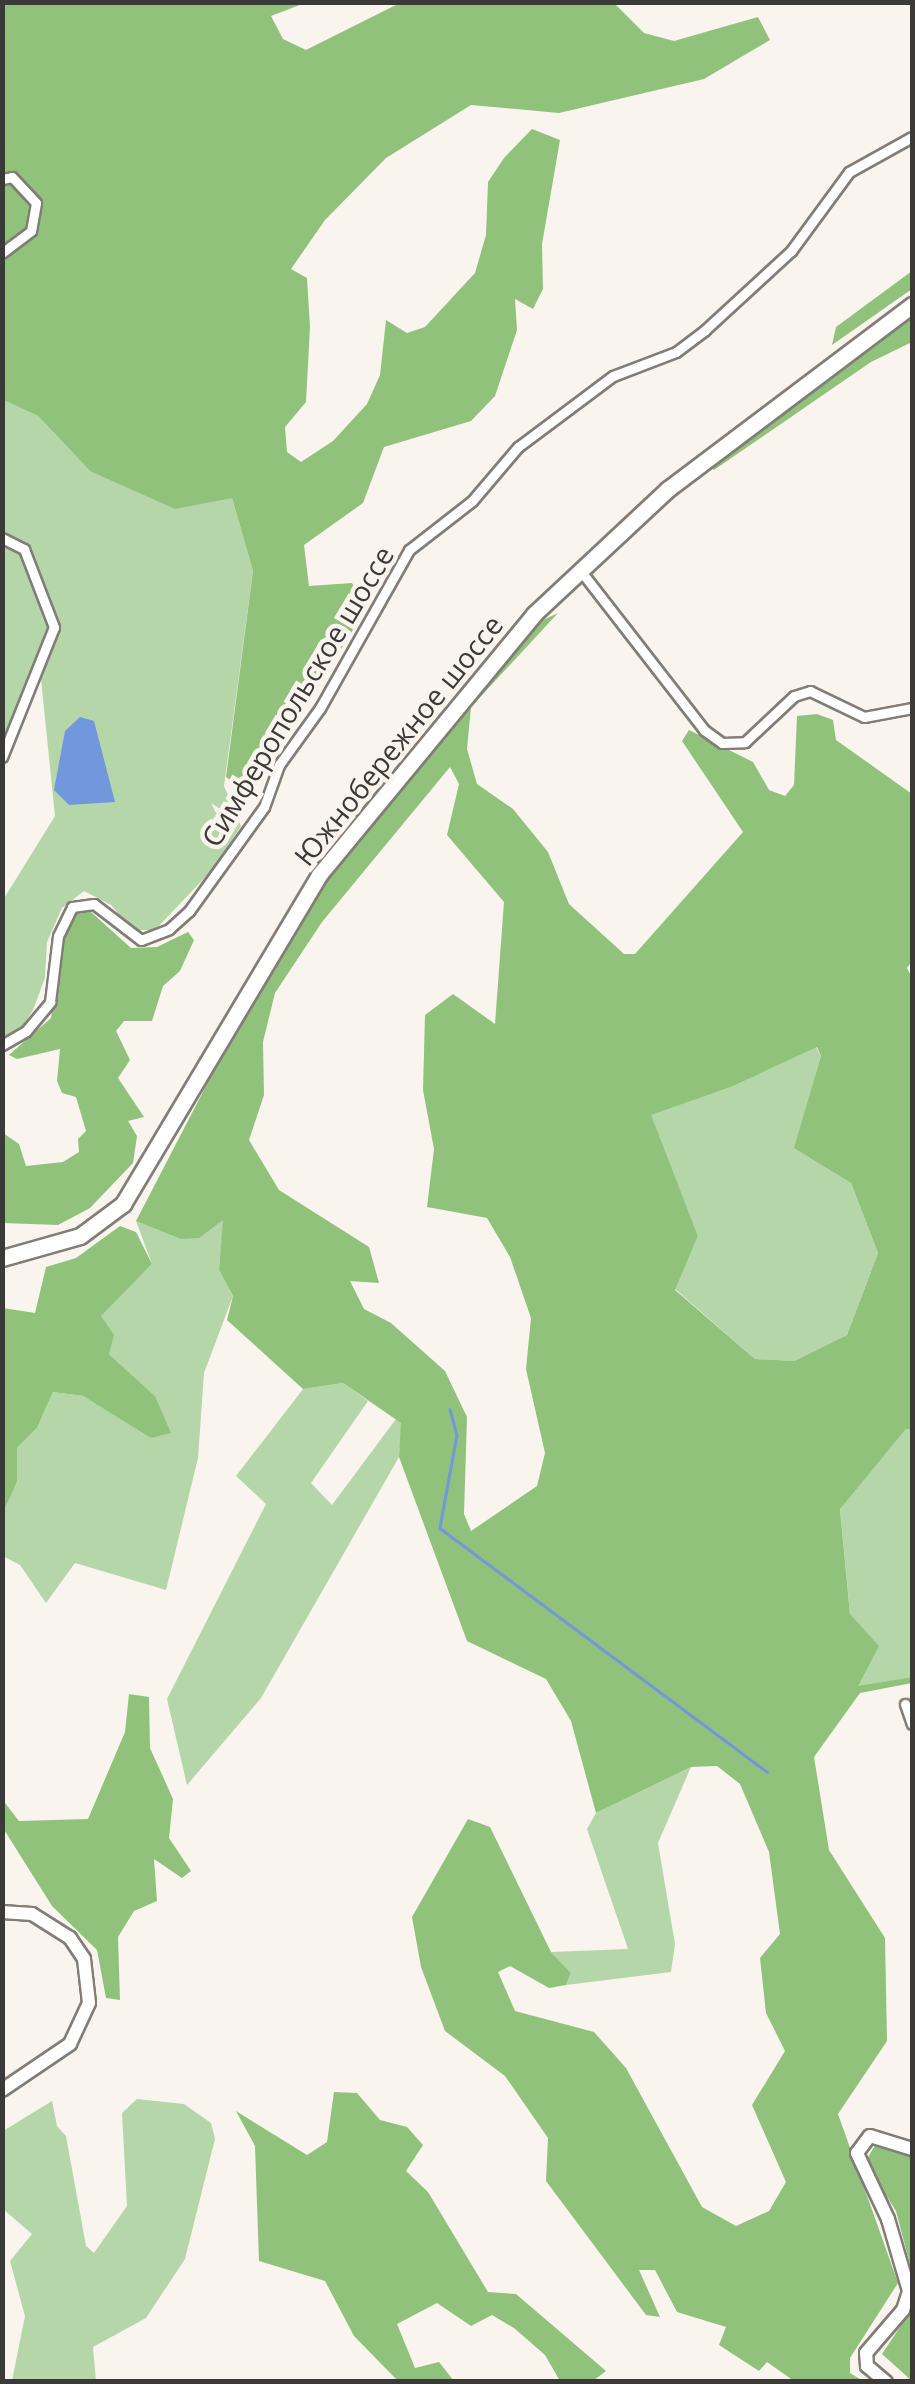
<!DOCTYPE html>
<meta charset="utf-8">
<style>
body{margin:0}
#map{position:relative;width:915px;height:2384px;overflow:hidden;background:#f9f4ed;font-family:"Open Sans",sans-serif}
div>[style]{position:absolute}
.green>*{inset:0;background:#b5d6a9}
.forest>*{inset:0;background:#90c27c}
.water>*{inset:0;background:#7397dc}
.stream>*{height:2.5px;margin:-1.25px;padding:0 1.25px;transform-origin:1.25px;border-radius:1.25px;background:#7397dc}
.roads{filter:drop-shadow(2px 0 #827d77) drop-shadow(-2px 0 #827d77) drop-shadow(0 2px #827d77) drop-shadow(0 -2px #827d77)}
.street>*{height:9px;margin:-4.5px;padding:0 4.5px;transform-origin:4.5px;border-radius:4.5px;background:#fff}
.secondary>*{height:12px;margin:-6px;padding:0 6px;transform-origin:6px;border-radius:6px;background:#fff}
.highway>*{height:15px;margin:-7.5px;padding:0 7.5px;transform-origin:7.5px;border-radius:7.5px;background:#fff}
span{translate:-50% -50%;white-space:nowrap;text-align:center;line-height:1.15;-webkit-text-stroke:9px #f9f4ed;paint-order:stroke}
.street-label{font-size:28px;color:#3c3a38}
.frame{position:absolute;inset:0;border:5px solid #3c3a38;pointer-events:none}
</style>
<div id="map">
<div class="green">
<div style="clip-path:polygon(3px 400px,38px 416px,90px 471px,232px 498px,253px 571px,224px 786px,241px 826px,213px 869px,155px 930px,133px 930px,111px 905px,84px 891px,62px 908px,47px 942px,45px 978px,33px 1010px,22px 1027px,3px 1037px,3px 900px,55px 816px,41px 679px,3px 747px)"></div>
<div style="clip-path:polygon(816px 1047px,821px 1056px,795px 1148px,851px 1183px,878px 1253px,847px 1335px,794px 1361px,755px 1359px,675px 1289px,698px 1236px,650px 1115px,731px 1087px)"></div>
<div style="clip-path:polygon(224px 1219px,219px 1270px,233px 1296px,204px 1373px,198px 1458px,166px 1590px,75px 1563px,46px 1603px,20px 1565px,3px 1556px,3px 1513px,17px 1482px,17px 1448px,37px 1428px,53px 1392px,83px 1396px,152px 1438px,155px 1396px,109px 1354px,100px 1316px,152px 1264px,136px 1221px,182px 1239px)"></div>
<div style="clip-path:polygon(343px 1383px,368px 1401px,311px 1483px,332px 1505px,396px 1419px,402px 1423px,399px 1457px,261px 1698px,187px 1785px,167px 1699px,266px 1504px,236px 1476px,303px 1389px)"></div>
<div style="clip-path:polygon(906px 1429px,912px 1430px,912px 1677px,857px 1687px,840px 1508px)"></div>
<div style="clip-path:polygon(691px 1767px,658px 1843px,675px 1944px,671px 1972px,566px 1985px,571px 1973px,551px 1952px,628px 1949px,587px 1829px,596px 1813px)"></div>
<div style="clip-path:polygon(137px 2099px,184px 2104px,211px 2123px,215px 2139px,185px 2259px,146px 2318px,93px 2347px,96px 2381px,12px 2381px,25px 2316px,10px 2261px,32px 2234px,3px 2209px,3px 2131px,52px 2101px,57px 2126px,66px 2136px,86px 2246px,94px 2253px,127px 2206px,122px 2113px)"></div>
</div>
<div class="forest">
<div style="clip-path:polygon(402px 2px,614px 3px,644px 33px,674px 41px,758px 17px,770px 40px,704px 79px,559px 113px,471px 105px,386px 158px,325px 220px,291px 269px,307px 278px,310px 327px,306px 402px,285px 427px,287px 452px,301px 462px,333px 441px,367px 404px,380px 375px,386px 320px,407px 333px,425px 327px,475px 273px,486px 235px,488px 182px,504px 158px,532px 129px,560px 140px,542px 244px,543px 289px,533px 309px,515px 299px,517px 330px,495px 396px,471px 421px,384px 447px,363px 503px,304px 545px,309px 586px,352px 583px,365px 610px,252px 794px,226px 777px,253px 571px,232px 498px,175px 509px,90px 471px,38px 416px,3px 400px,3px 3px,305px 3px,271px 16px,283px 39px,306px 50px)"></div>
<div style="clip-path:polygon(912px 271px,912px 289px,832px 345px,836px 327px)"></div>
<div style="clip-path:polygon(912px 314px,912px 342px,871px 362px,714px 470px,709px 465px)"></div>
<div style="clip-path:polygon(evenodd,558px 613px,471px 707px,467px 749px,477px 784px,513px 809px,548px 852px,569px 904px,624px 954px,635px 954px,743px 832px,682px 741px,689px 730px,753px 762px,769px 790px,785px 796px,794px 785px,797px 716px,817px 714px,833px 720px,836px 740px,912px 794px,912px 961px,907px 968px,912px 978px,912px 1430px,906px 1429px,840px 1509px,850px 1614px,879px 1646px,858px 1686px,912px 1677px,912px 1683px,860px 1693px,814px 1757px,829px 1850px,885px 1938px,887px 2041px,838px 2114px,898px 2283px,850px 2358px,850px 2373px,863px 2381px,794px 2381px,767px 2362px,759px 2371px,719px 2345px,726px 2327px,677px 2312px,655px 2270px,639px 2270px,660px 2317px,646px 2315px,546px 2181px,548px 2138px,505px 2076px,445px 2031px,421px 1967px,412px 1917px,468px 1819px,490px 1827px,551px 1952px,571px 1973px,566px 1985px,549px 1988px,510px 1966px,498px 1972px,515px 2011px,594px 2032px,626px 2068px,702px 2207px,736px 2226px,769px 2211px,786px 2182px,752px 2105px,785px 2051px,766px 2013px,760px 1958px,780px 1934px,769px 1852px,740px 1784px,717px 1766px,691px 1767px,596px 1813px,571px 1721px,546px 1679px,467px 1641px,399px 1457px,401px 1423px,343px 1383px,303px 1389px,227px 1320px,233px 1296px,219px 1270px,223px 1220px,199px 1238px,181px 1239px,136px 1221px,247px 1007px,327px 874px,464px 704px,543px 620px,558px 613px,450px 767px,459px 784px,447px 835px,504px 902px,495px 1024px,453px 994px,425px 1015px,423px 1090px,434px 1149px,427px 1207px,487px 1218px,510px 1257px,531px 1318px,526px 1369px,545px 1453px,537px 1486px,471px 1531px,464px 1514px,467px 1417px,445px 1371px,391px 1323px,364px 1309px,350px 1281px,379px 1283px,369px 1247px,279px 1190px,249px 1140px,264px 1095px,263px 1042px,275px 993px,322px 922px,450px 767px,558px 613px,817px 1047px,821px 1056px,794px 1148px,851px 1183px,878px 1253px,847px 1335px,794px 1361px,755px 1359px,675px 1290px,698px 1236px,651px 1115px,731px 1087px,817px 1047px)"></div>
<div style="clip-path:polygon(77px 912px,91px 912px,131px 948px,157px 947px,188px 932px,194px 940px,180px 971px,163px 986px,152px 1021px,124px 1021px,116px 1031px,130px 1060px,118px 1078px,144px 1117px,128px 1121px,137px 1136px,133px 1163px,90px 1208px,58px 1225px,3px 1223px,3px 1133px,19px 1144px,26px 1166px,63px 1162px,79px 1152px,78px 1139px,86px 1131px,76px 1097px,62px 1093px,57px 1081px,60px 1049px,17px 1059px,9px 1055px,51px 1018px,62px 934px)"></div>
<div style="clip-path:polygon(120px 1226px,136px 1232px,152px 1264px,101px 1316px,114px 1335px,109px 1354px,155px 1396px,171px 1433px,151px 1438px,83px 1396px,53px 1392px,37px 1428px,17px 1448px,17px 1482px,3px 1513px,3px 1308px,35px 1313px,46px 1267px,76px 1258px)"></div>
<div style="clip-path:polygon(129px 1694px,149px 1697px,150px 1748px,173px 1799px,169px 1838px,191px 1871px,182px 1878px,154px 1859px,157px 1901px,134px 1911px,118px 1937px,120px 2000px,106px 1998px,97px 1950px,52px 1906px,3px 1828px,2px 1799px,19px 1821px,88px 1819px,125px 1732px)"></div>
<div style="clip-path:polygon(334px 2092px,357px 2093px,380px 2120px,407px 2127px,423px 2145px,406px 2171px,428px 2192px,488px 2292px,516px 2294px,606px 2371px,593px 2381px,560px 2381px,545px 2355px,514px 2328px,492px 2315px,471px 2326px,437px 2303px,397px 2324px,415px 2368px,439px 2362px,454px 2381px,398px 2381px,354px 2336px,325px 2281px,259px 2261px,255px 2146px,236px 2111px,307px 2155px,327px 2142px)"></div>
<div style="clip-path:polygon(877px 2142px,912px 2154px,912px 2272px,896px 2211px,865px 2162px)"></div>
<div style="clip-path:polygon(912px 2309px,912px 2381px,882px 2354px)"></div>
</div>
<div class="water">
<div style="clip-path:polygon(80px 717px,94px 721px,115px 802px,69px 805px,54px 790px,65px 731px)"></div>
</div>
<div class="stream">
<div style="left:450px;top:1409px;width:27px;rotate:75deg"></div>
<div style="left:457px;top:1435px;width:95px;rotate:100.4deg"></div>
<div style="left:440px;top:1528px;width:408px;rotate:36.7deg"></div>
</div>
<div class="roads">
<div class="street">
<div style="left:2px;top:179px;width:10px;rotate:-11deg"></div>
<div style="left:12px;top:177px;width:35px;rotate:47deg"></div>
<div style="left:36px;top:203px;width:28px;rotate:100deg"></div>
<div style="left:31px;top:231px;width:36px;rotate:143deg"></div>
<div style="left:2px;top:538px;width:25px;rotate:27deg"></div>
<div style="left:24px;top:549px;width:84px;rotate:69deg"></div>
<div style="left:54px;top:627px;width:140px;rotate:111.8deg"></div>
<div style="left:580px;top:570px;width:202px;rotate:52.2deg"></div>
<div style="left:704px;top:730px;width:22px;rotate:36deg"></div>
<div style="left:722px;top:743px;width:23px;rotate:-2deg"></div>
<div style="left:745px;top:742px;width:67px;rotate:-43.2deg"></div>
<div style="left:794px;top:696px;width:17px;rotate:-17deg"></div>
<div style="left:810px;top:691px;width:60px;rotate:25.7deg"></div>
<div style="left:864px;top:717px;width:49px;rotate:-10.6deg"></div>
<div style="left:2px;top:1045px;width:28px;rotate:-30deg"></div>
<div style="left:26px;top:1031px;width:38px;rotate:-50deg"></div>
<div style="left:50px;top:1002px;width:66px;rotate:-83.1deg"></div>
<div style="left:58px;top:936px;width:32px;rotate:-64deg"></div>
<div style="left:72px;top:907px;width:22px;rotate:-8deg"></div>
<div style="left:94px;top:904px;width:59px;rotate:37.5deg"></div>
<div style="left:141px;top:940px;width:30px;rotate:-21deg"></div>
<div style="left:169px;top:929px;width:27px;rotate:-42deg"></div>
<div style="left:189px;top:911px;width:128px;rotate:-54.2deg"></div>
<div style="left:264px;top:807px;width:45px;rotate:-70.3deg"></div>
<div style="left:279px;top:765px;width:70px;rotate:-54.3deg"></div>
<div style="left:320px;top:708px;width:181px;rotate:-60.6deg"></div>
<div style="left:409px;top:550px;width:80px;rotate:-37.9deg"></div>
<div style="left:472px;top:501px;width:71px;rotate:-49.6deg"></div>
<div style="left:518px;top:447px;width:119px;rotate:-36.8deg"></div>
<div style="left:613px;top:376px;width:67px;rotate:-20.9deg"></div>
<div style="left:676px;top:352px;width:36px;rotate:-37deg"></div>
<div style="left:705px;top:330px;width:117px;rotate:-42.6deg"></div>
<div style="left:791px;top:251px;width:98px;rotate:-53.7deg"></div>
<div style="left:849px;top:172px;width:72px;rotate:-29.1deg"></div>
<div style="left:905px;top:1704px;width:21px;rotate:71deg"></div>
</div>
<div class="secondary">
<div style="left:2px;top:1912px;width:30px;rotate:4deg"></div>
<div style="left:32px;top:1914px;width:45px;rotate:32.3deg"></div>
<div style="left:70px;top:1938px;width:25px;rotate:56deg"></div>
<div style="left:84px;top:1959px;width:44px;rotate:83.5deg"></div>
<div style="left:89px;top:2003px;width:45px;rotate:114.9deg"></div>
<div style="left:70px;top:2044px;width:82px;rotate:145.9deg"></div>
<div style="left:886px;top:2382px;width:25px;rotate:-140deg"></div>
<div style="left:867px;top:2366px;width:13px;rotate:-94deg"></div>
<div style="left:866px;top:2353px;width:57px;rotate:-49.3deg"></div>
<div style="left:903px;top:2310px;width:20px;rotate:-72deg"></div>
<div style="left:909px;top:2291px;width:75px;rotate:-106.3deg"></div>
<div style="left:888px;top:2219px;width:73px;rotate:-115.2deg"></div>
<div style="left:857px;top:2153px;width:21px;rotate:-53deg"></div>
<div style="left:870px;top:2136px;width:44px;rotate:17.2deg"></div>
</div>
<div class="highway">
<div style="left:2px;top:1258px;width:81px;rotate:-15.8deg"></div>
<div style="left:80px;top:1236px;width:54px;rotate:-36.7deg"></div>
<div style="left:123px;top:1204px;width:383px;rotate:-59.2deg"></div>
<div style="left:319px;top:875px;width:338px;rotate:-50.5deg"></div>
<div style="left:534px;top:614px;width:183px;rotate:-43deg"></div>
<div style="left:668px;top:489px;width:306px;rotate:-37deg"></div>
</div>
</div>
<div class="street-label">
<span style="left:297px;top:696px;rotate:-59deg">Симферопольское шоссе</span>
<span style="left:398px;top:740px;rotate:-51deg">Южнобережное шоссе</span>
</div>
<div class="frame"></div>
</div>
